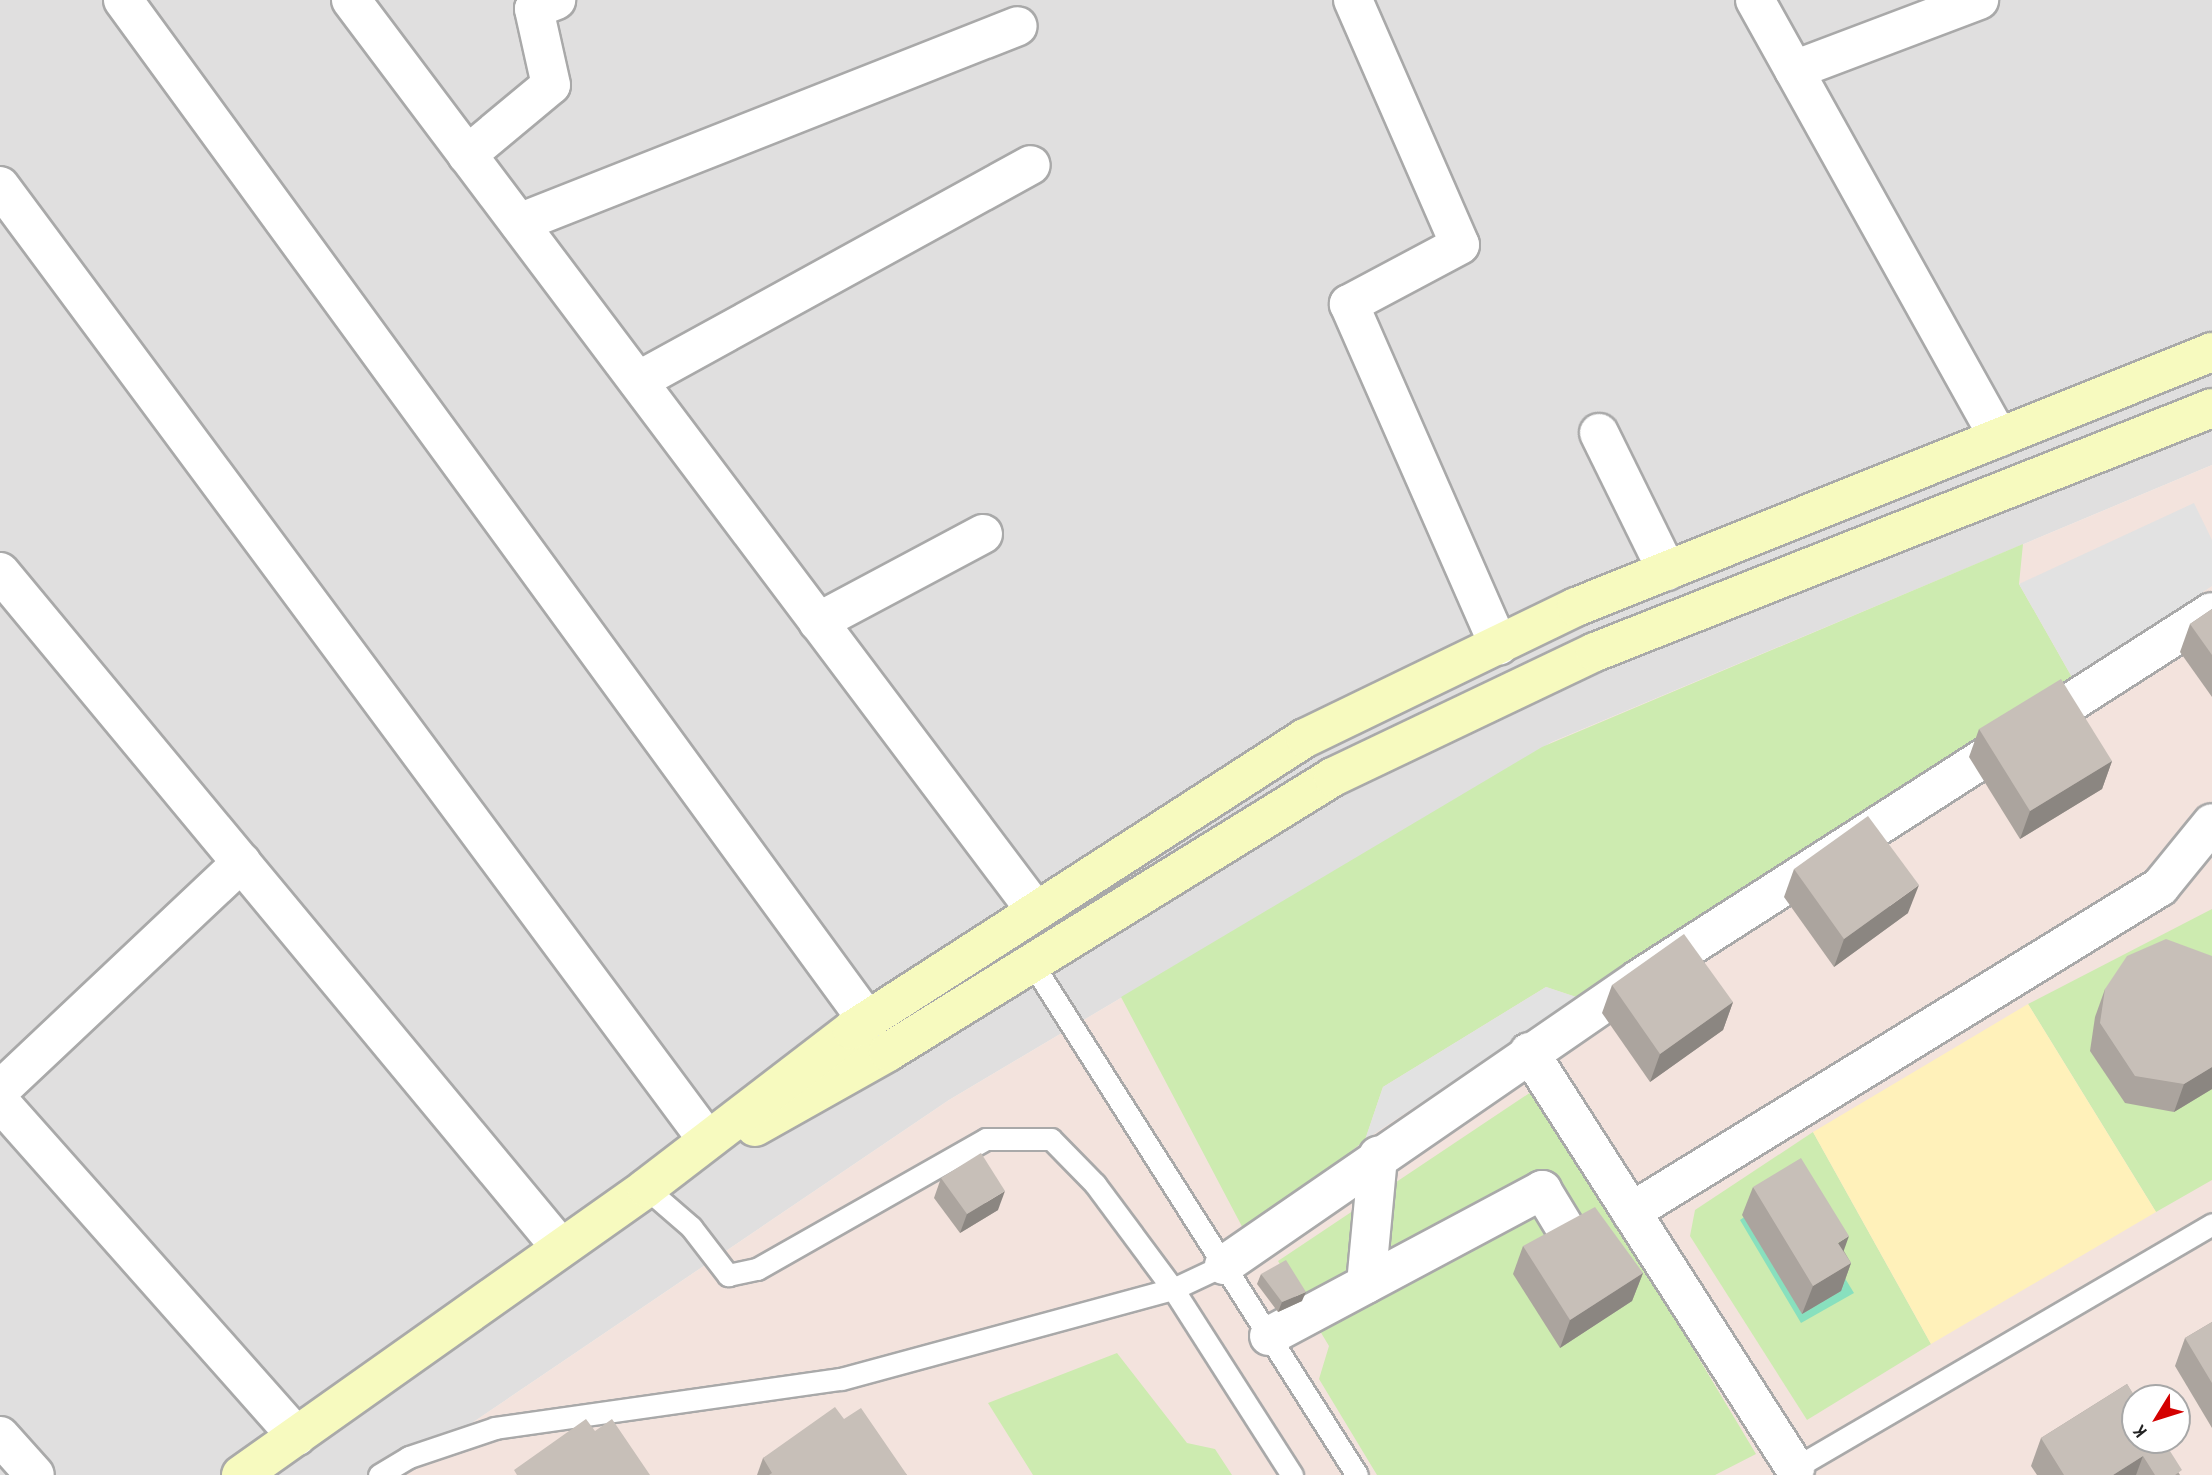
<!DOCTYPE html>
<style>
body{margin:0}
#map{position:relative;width:2212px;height:1475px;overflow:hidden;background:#f2efe9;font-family:"Sofia Sans Condensed",sans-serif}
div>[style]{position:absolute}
.residential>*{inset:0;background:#e0dfdf}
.military>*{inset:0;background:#f3e3dd}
.grass>*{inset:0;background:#cdebb0}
.sand>*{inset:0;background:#fff1ba}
.pitch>*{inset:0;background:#88e0be}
.parking>*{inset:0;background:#e2e2e2}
.roads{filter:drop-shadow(2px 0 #a9a9a9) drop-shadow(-2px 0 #a9a9a9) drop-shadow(0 2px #a9a9a9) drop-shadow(0 -2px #a9a9a9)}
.lane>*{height:21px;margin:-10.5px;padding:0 10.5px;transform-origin:10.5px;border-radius:10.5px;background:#fff}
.street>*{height:38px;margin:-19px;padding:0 19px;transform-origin:19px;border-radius:19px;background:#fff}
.secondary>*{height:38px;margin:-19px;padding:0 19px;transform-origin:19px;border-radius:19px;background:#f7fabf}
.wall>*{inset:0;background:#aba49e}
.shaded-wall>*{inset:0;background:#8b8681}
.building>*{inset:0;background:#c7bfb8}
span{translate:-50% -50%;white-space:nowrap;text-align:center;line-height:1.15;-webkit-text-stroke:6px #fff;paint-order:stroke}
.north{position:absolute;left:2121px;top:1384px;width:70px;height:70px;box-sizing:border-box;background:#fff;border:2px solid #a7a7a7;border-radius:50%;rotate:232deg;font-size:19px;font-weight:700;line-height:28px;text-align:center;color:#222}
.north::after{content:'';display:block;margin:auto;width:24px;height:32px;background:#d40000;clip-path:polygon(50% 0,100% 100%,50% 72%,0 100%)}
</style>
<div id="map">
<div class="residential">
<div style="clip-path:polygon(0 0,2212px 0,2212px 465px,1552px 742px,949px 1100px,395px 1475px,0 1475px)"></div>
</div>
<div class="military">
<div style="clip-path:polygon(evenodd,2212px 465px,2212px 1475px,395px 1475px,949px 1100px,1552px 742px,2212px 465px,2135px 1398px,2177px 1398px,2177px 1440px,2135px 1440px,2135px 1398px)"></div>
</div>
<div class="grass">
<div style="clip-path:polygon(2023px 544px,2019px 584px,2073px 679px,1579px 998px,1546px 987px,1383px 1087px,1365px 1140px,1247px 1236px,1121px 997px,1542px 747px)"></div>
<div style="clip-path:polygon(2212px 909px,2212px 1180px,2156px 1212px,2028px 1004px)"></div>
<div style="clip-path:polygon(1537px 1088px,1756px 1454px,1715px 1475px,1377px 1475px,1319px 1379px,1329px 1346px,1278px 1261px)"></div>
<div style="clip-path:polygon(1813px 1132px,1931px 1344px,1807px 1420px,1690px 1236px,1695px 1210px)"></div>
<div style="clip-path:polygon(1117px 1353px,1187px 1443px,1215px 1449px,1232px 1475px,1033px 1475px,988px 1403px)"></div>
</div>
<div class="sand">
<div style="clip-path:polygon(2028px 1004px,2156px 1212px,1931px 1344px,1813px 1132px)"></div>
</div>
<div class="pitch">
<div style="clip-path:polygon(1789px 1187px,1854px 1293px,1801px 1323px,1740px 1220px)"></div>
</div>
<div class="parking">
<div style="clip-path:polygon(2194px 503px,2212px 540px,2212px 586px,2073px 679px,2019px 584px)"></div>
<div style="clip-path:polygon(1546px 987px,1579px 998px,1365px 1140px,1383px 1087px)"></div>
</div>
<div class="roads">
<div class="lane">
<div style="left:1032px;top:963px;width:606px;rotate:57.59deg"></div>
<div style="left:646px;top:1188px;width:60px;rotate:40.9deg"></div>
<div style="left:691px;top:1227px;width:61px;rotate:52.4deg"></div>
<div style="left:728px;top:1275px;width:30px;rotate:-12deg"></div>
<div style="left:757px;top:1269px;width:263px;rotate:-29.6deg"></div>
<div style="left:986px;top:1139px;width:65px"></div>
<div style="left:1051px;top:1139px;width:63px;rotate:45.6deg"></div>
<div style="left:1095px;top:1184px;width:131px;rotate:53.4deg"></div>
<div style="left:1173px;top:1289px;width:221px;rotate:57.4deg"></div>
<div style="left:1788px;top:1472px;width:491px;rotate:-30.3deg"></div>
<div style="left:379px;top:1475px;width:35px;rotate:-31deg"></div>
<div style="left:409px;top:1457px;width:91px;rotate:-18.6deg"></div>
<div style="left:495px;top:1428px;width:349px;rotate:-8.1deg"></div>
<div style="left:841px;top:1379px;width:344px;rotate:-15.2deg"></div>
<div style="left:1173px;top:1289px;width:56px;rotate:-25.2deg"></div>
</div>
<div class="street">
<div style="left:123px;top:0;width:1263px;rotate:53.89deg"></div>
<div style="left:351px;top:0;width:1140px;rotate:53.06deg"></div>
<div style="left:1353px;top:0;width:267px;rotate:66.4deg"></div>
<div style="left:1460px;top:245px;width:126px;rotate:152deg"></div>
<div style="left:1349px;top:304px;width:373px;rotate:66.3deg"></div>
<div style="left:1755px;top:0;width:501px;rotate:60.88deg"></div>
<div style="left:1794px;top:70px;width:198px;rotate:-20.7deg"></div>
<div style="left:467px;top:155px;width:109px;rotate:-39.8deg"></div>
<div style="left:551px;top:85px;width:78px;rotate:-102.6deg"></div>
<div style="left:534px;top:9px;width:24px;rotate:-22deg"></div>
<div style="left:0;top:186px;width:1185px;rotate:53.44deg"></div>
<div style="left:519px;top:223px;width:536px;rotate:-21.54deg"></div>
<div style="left:638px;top:381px;width:448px;rotate:-28.8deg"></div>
<div style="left:1599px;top:433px;width:154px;rotate:63.8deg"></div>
<div style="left:0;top:572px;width:878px;rotate:50.31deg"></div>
<div style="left:818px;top:622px;width:187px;rotate:-28.1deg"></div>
<div style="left:1529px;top:1052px;width:494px;rotate:57.4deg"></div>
<div style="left:0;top:1090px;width:332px;rotate:-43.3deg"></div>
<div style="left:0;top:1102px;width:447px;rotate:48.4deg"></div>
<div style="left:1631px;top:1212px;width:621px;rotate:-31.57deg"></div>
<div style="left:2160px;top:887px;width:82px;rotate:-50.9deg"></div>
<div style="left:1224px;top:1265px;width:504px;rotate:-34.57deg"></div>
<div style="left:1639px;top:979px;width:680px;rotate:-32.64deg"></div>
<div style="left:1366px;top:1284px;width:129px;rotate:-84.6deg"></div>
<div style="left:1269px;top:1336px;width:310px;rotate:-28.1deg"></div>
<div style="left:1542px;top:1190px;width:60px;rotate:58.7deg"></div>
<div style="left:0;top:1436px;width:52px;rotate:48.1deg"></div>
</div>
<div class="secondary">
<div style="left:755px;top:1127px;width:153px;rotate:-29.4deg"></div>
<div style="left:888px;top:1052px;width:523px;rotate:-31.72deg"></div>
<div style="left:1333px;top:777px;width:290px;rotate:-25.5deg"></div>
<div style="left:1595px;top:652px;width:663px;rotate:-21.58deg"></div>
<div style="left:241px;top:1475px;width:496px;rotate:-35.3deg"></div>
<div style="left:646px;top:1188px;width:260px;rotate:-37.5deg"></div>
<div style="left:852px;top:1030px;width:539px;rotate:-32.81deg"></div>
<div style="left:1305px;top:738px;width:301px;rotate:-25.8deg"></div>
<div style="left:1576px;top:607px;width:685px;rotate:-21.85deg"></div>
</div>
</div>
<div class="wall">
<div style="clip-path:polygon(2212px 609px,2212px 697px,2180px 652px,2190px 624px)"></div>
<div style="clip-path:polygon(1979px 729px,2112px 761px,2102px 789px,2020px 839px,1969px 757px)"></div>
<div style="clip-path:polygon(1794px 869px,1908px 913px,1834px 967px,1784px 897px)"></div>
<div style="clip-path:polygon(2212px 956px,2212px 1089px,2174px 1112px,2125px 1103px,2090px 1051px,2095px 1017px,2105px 989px)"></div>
<div style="clip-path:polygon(1612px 985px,1733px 1002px,1723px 1030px,1650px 1082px,1602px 1013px)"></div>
<div style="clip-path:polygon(941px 1178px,998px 1210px,960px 1233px,934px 1198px)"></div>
<div style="clip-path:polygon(1753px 1187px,1844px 1251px,1851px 1263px,1841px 1291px,1802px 1314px,1742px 1215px)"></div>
<div style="clip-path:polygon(1523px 1246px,1643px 1273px,1632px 1301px,1560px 1348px,1513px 1274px)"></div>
<div style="clip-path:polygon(1261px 1274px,1302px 1301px,1278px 1312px,1257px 1284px)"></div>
<div style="clip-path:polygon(2212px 1322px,2212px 1428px,2175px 1366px,2185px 1338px)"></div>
<div style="clip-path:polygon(2127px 1384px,2180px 1475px,2037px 1475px,2031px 1466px,2041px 1438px)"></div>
<div style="clip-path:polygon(844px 1419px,907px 1475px,757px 1475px,763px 1458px)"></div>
</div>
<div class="shaded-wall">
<div style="clip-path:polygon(2112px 761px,2102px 789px,2020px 839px,2030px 811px)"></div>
<div style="clip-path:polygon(1919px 885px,1908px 913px,1834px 967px,1844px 939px)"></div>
<div style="clip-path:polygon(1733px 1002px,1723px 1030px,1650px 1082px,1660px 1054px)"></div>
<div style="clip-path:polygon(2212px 1067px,2212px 1089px,2174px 1112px,2184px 1084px)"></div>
<div style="clip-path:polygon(1005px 1191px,998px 1210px,960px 1233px,967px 1214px)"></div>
<div style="clip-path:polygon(1849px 1236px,1839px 1264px,1838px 1243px)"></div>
<div style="clip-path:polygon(1851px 1263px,1841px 1291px,1802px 1314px,1813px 1286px)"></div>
<div style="clip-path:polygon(1643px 1273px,1632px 1301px,1560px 1348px,1570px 1320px)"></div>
<div style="clip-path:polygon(1306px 1292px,1302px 1301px,1278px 1312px,1282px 1302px)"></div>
<div style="clip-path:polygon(2143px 1456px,2136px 1475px,2113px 1475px)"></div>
</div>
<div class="building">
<div style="clip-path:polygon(2212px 609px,2212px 655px,2190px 624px)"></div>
<div style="clip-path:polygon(2061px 679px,2112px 761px,2030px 811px,1979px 729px)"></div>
<div style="clip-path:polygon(1868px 816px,1919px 885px,1844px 939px,1794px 869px)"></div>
<div style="clip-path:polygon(1684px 934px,1733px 1002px,1660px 1054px,1612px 985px)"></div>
<div style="clip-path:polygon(2166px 939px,2212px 956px,2212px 1067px,2184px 1084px,2135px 1076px,2100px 1023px,2105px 989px,2127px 956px)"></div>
<div style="clip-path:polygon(981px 1153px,1005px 1191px,967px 1214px,941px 1178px)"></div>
<div style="clip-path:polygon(1801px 1158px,1849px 1236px,1838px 1243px,1851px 1263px,1813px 1286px,1753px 1187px)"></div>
<div style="clip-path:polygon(1595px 1207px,1643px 1273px,1570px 1320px,1523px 1246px)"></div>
<div style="clip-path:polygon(1286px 1260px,1306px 1292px,1282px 1302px,1261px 1274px)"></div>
<div style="clip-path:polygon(2212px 1322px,2212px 1383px,2185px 1338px)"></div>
<div style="clip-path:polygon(2127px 1384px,2136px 1398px,2135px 1398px,2135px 1440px,2163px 1440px,2182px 1470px,2175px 1475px,2155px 1475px,2143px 1456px,2113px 1475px,2064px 1475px,2041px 1438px)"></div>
<div style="clip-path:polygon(835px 1407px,844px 1419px,861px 1408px,907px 1475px,769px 1475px,772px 1473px,763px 1458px)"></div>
<div style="clip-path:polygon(586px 1419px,595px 1431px,612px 1419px,650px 1475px,517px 1475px,514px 1470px)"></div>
</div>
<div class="north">K</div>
</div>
